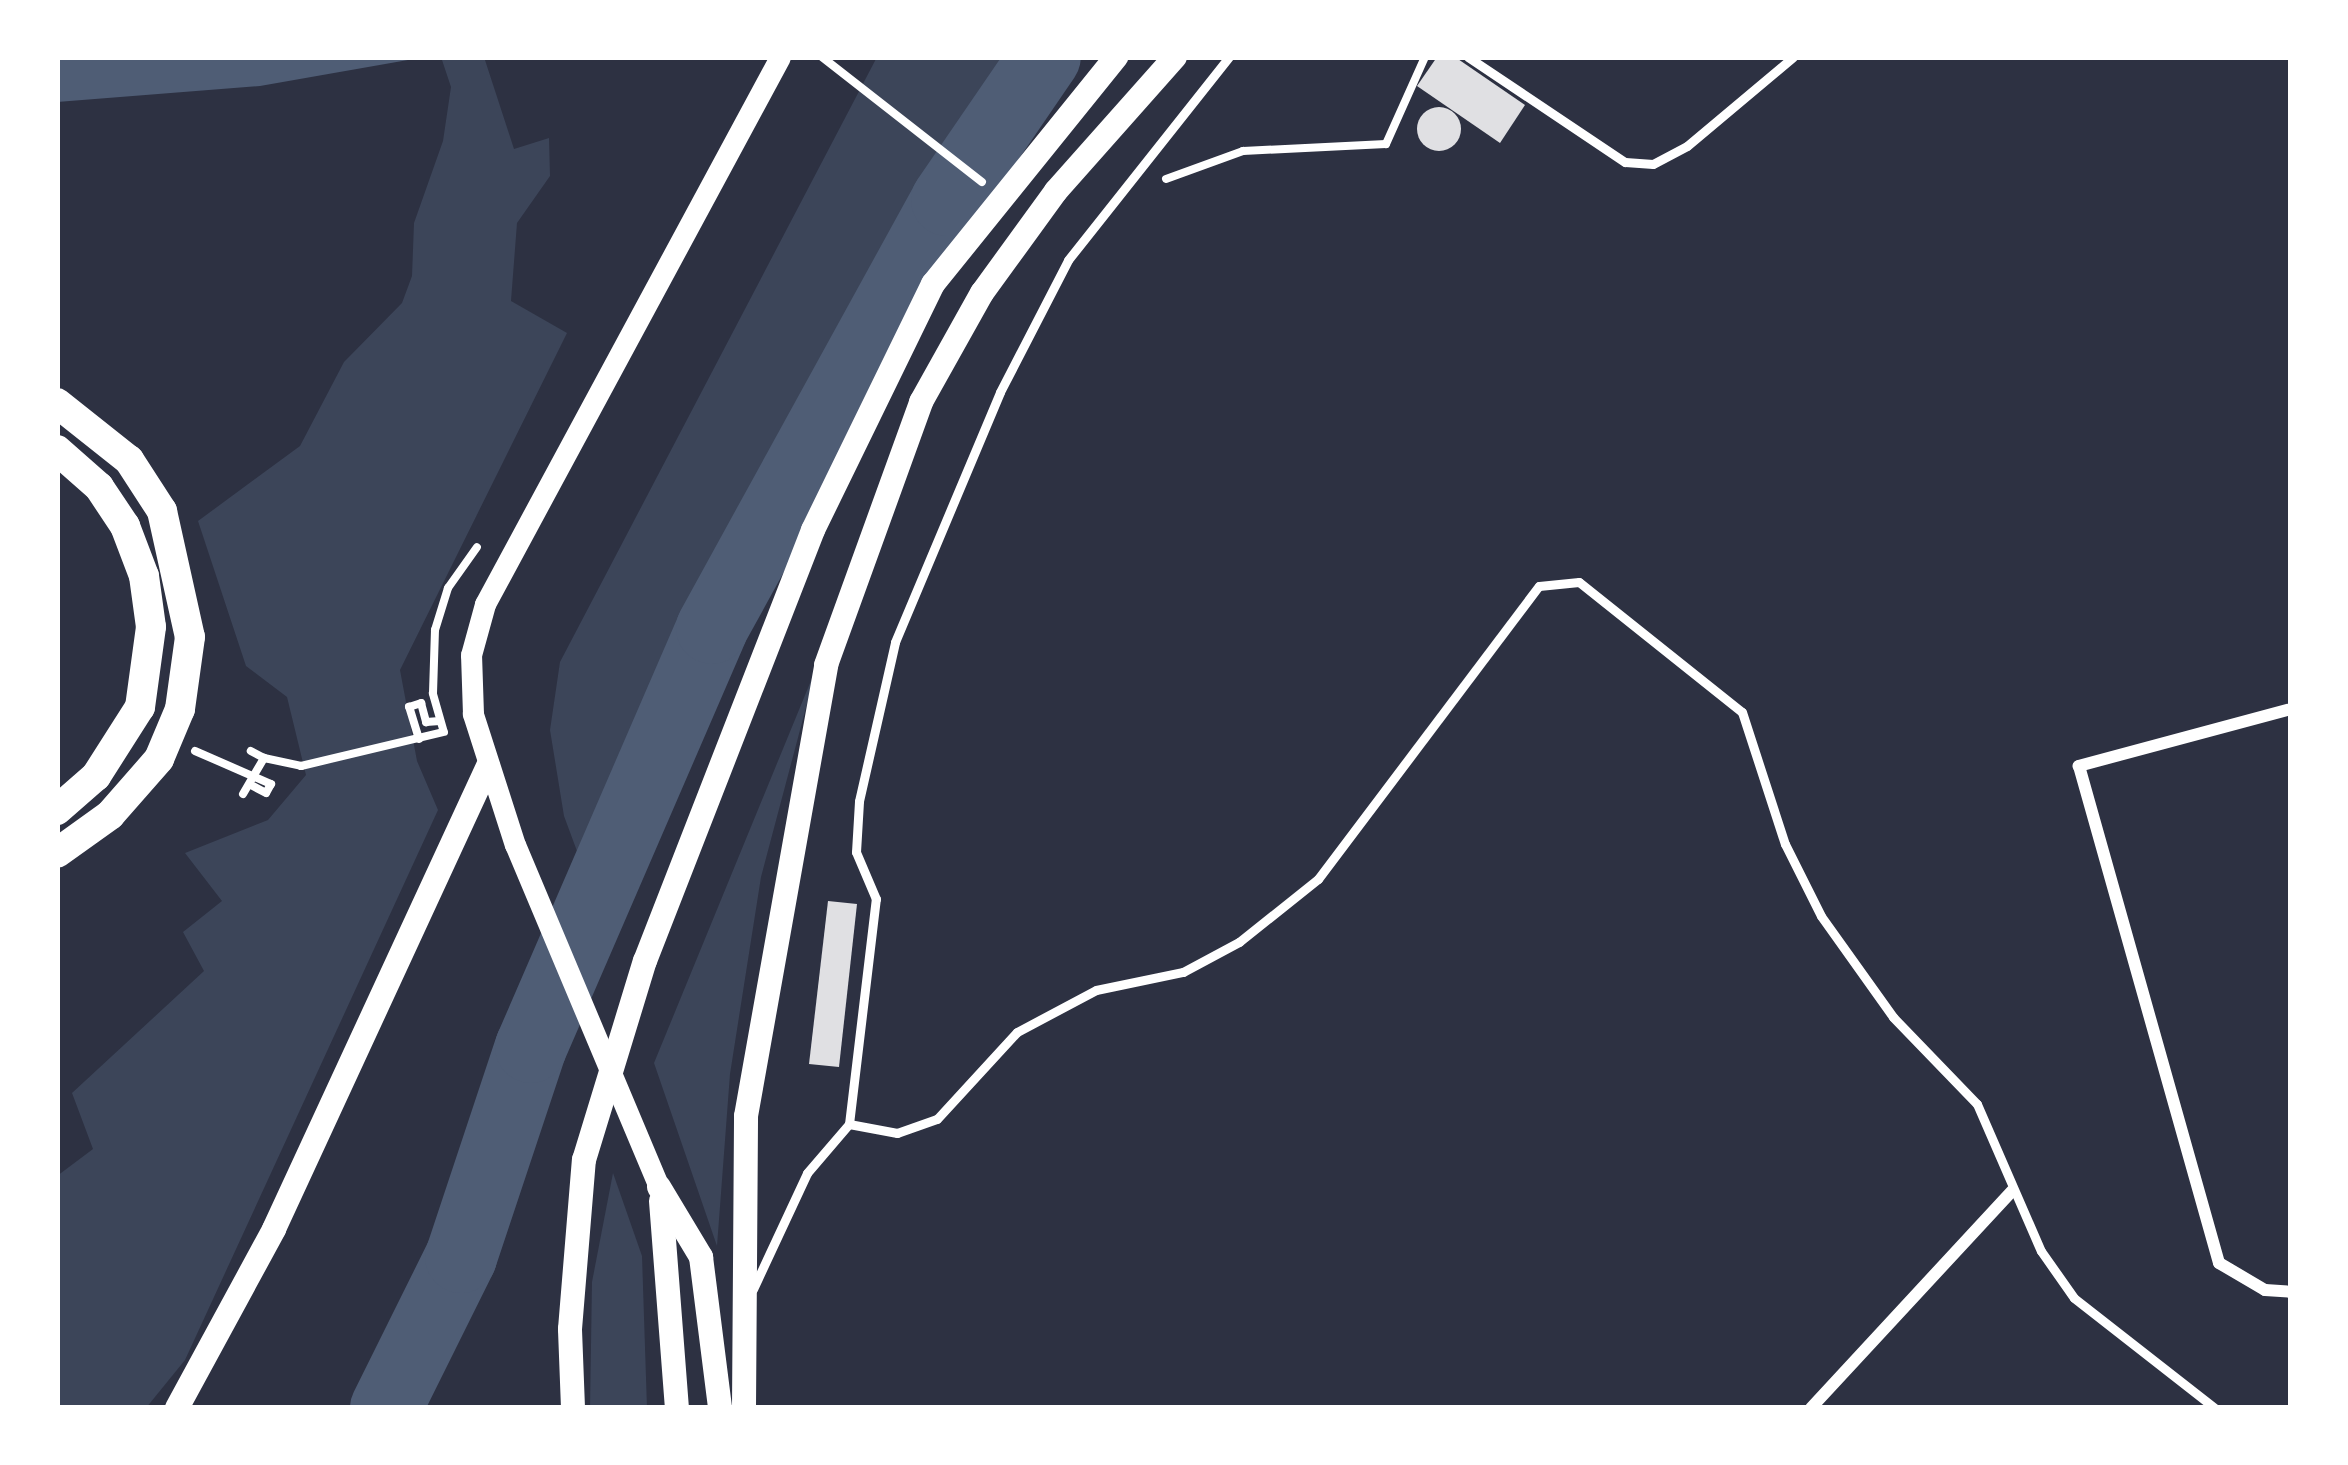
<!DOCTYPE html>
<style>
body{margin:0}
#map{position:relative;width:2348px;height:1465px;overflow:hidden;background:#2d3142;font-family:Montserrat,sans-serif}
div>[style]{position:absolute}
.green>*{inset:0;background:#3c4559}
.water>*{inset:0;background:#4f5d75}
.river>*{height:72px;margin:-36px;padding:0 36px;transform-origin:36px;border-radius:36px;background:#4f5d75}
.building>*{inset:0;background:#e0e0e3}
.round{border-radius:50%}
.path>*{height:8px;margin:-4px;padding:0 4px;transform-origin:4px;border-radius:4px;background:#fff}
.service>*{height:9px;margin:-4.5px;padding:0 4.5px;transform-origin:4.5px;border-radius:4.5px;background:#fff}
.minor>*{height:12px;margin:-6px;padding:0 6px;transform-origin:6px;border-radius:6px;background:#fff}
.tertiary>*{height:21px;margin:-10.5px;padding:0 10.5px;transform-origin:10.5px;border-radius:10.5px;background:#fff}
.secondary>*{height:24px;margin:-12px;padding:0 12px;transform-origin:12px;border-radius:12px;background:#fff}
.primary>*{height:30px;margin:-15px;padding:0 15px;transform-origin:15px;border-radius:15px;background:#fff}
span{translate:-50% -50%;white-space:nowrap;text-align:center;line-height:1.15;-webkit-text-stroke:9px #fff;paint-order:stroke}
.frame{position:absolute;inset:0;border:60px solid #fff;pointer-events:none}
</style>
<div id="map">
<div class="green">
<div style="clip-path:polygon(484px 57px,514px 149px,549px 138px,550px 176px,517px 223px,511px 301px,567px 333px,400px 670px,417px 761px,438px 810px,185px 1360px,146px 1408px,57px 1408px,57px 1176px,93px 1149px,72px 1093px,204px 971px,183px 932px,222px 901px,185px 853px,268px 820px,306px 775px,287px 697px,246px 666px,198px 521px,300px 446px,344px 362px,402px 303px,412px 276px,414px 223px,443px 141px,451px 87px,442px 60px)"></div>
<div style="clip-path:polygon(877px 57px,1057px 57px,928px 233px,712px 611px,594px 897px,564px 816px,550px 730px,560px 662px)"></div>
<div style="clip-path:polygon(817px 666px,761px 877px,730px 1074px,717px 1246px,654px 1063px)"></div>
<div style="clip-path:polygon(613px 1173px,642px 1256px,647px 1408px,590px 1408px,592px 1282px)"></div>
</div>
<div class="water">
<div style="clip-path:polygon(425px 57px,260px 86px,57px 102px,57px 60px)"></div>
</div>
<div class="river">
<div style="left:386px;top:1408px;width:169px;rotate:-63.6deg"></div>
<div style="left:461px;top:1257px;width:221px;rotate:-71.6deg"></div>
<div style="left:531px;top:1047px;width:456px;rotate:-66.6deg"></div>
<div style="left:712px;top:628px;width:488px;rotate:-61.2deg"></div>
<div style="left:947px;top:200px;width:173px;rotate:-55.6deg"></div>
</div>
<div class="building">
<div style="clip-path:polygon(1437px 57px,1455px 57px,1525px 105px,1500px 143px,1417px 86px)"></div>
<div class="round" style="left:1417px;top:107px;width:44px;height:44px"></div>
<div style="clip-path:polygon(828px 901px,857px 904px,839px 1067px,809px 1064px)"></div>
</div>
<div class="path">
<div style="left:822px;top:57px;width:203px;rotate:38deg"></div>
<div style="left:1166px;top:179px;width:82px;rotate:-20deg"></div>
<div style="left:1243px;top:151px;width:143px;rotate:-2.8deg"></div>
<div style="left:1386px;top:144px;width:95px;rotate:-65.9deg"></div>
<div style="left:443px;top:729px;width:37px;rotate:-106deg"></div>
<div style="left:433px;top:693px;width:63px;rotate:-88.2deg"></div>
<div style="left:435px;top:630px;width:44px;rotate:-72.8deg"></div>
<div style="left:448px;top:588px;width:50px;rotate:-54.7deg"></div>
<div style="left:419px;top:739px;width:34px;rotate:-107deg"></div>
<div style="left:409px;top:707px;width:13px;rotate:-18deg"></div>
<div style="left:421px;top:703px;width:20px;rotate:75deg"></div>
<div style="left:426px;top:722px;width:14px;rotate:-4deg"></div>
<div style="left:195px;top:751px;width:83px;rotate:23.5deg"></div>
<div style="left:271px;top:784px;width:10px;rotate:119deg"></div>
<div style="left:266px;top:793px;width:17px;rotate:-152deg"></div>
<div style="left:264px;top:758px;width:38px;rotate:12deg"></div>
<div style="left:301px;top:766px;width:147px;rotate:-13.4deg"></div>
<div style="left:243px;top:794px;width:42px;rotate:-59.7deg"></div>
<div style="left:264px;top:758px;width:15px;rotate:-152deg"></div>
</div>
<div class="service">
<div style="left:1468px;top:57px;width:189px;rotate:33.8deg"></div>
<div style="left:1625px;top:162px;width:28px;rotate:4deg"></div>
<div style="left:1653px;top:164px;width:38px;rotate:-28deg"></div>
<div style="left:1687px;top:146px;width:138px;rotate:-40deg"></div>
<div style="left:849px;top:1124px;width:49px;rotate:10.6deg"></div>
<div style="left:897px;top:1133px;width:42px;rotate:-19.3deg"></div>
<div style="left:937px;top:1119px;width:118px;rotate:-47.4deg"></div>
<div style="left:1017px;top:1032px;width:89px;rotate:-28deg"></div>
<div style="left:1096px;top:990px;width:89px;rotate:-11.7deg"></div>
<div style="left:1183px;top:972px;width:64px;rotate:-28.2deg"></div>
<div style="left:1239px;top:942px;width:101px;rotate:-38.6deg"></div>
<div style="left:1318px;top:879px;width:367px;rotate:-53deg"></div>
<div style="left:1539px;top:586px;width:40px;rotate:-5.7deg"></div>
<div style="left:1579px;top:582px;width:208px;rotate:38.6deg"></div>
<div style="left:1742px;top:712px;width:139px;rotate:72deg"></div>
<div style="left:1785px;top:844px;width:80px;rotate:63.4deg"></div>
<div style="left:1821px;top:916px;width:124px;rotate:54.5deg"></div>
<div style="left:1893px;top:1017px;width:121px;rotate:46deg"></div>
<div style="left:1977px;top:1104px;width:160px;rotate:66.5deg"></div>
<div style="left:2041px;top:1251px;width:57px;rotate:54.9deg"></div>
<div style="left:2074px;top:1298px;width:179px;rotate:38deg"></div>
<div style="left:753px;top:1289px;width:128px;rotate:-65deg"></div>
<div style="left:807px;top:1173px;width:65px;rotate:-49.4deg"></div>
<div style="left:849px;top:1124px;width:227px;rotate:-83.2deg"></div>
<div style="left:876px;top:899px;width:51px;rotate:-113.1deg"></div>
<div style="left:856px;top:852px;width:51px;rotate:-86.6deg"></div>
<div style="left:859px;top:801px;width:163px;rotate:-77.2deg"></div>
<div style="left:895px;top:642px;width:271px;rotate:-67.2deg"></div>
<div style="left:1000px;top:392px;width:148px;rotate:-62.7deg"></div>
<div style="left:1068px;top:260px;width:259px;rotate:-51.6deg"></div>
</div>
<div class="minor">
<div style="left:2291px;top:709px;width:220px;rotate:165deg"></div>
<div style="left:2079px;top:766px;width:516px;rotate:74.27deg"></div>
<div style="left:2219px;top:1263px;width:53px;rotate:30.4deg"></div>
<div style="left:2265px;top:1290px;width:26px;rotate:4deg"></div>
<div style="left:1811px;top:1408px;width:296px;rotate:-47.2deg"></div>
</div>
<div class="tertiary">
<div style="left:659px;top:1187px;width:371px;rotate:-112.8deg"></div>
<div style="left:515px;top:845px;width:138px;rotate:-107.8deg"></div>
<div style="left:473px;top:714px;width:59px;rotate:-91.9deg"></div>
<div style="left:471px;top:655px;width:53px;rotate:-74.6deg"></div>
<div style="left:485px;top:604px;width:621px;rotate:-61.66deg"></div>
</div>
<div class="secondary">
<div style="left:659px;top:1187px;width:82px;rotate:59deg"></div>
<div style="left:701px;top:1257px;width:152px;rotate:82.8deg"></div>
<div style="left:661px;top:1201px;width:208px;rotate:85.6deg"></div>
<div style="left:177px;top:1408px;width:204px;rotate:-61.5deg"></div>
<div style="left:274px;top:1229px;width:510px;rotate:-65.19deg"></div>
<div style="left:573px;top:1408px;width:79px;rotate:-92.2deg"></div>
<div style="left:570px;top:1329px;width:170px;rotate:-85.3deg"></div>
<div style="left:584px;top:1160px;width:208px;rotate:-73deg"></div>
<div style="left:645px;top:961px;width:463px;rotate:-68.7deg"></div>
<div style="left:813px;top:530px;width:274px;rotate:-64deg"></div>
<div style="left:933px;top:284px;width:292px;rotate:-51.1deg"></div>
<div style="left:744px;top:1408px;width:292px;rotate:-89.6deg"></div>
<div style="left:746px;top:1116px;width:458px;rotate:-79.9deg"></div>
<div style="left:826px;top:665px;width:280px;rotate:-70.1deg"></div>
<div style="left:921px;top:402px;width:125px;rotate:-60.8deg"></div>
<div style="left:982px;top:293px;width:126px;rotate:-54deg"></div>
<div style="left:1056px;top:191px;width:179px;rotate:-48.4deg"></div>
</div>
<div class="primary">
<div style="left:57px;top:403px;width:92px;rotate:38.4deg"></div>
<div style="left:129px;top:460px;width:61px;rotate:57.1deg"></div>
<div style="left:162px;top:511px;width:129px;rotate:77.5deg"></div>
<div style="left:190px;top:637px;width:73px;rotate:97.9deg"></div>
<div style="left:180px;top:709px;width:54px;rotate:112.8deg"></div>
<div style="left:159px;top:759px;width:74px;rotate:131.2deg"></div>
<div style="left:110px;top:815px;width:65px;rotate:144.4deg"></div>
<div style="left:57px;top:450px;width:56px;rotate:41.4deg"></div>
<div style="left:99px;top:487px;width:47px;rotate:56.3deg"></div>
<div style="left:125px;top:526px;width:53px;rotate:69.2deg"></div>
<div style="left:144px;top:576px;width:51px;rotate:82.2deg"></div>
<div style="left:151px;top:627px;width:81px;rotate:97.8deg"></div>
<div style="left:140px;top:707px;width:82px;rotate:122.5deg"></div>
<div style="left:96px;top:776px;width:52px;rotate:138.9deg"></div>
</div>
<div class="frame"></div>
</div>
